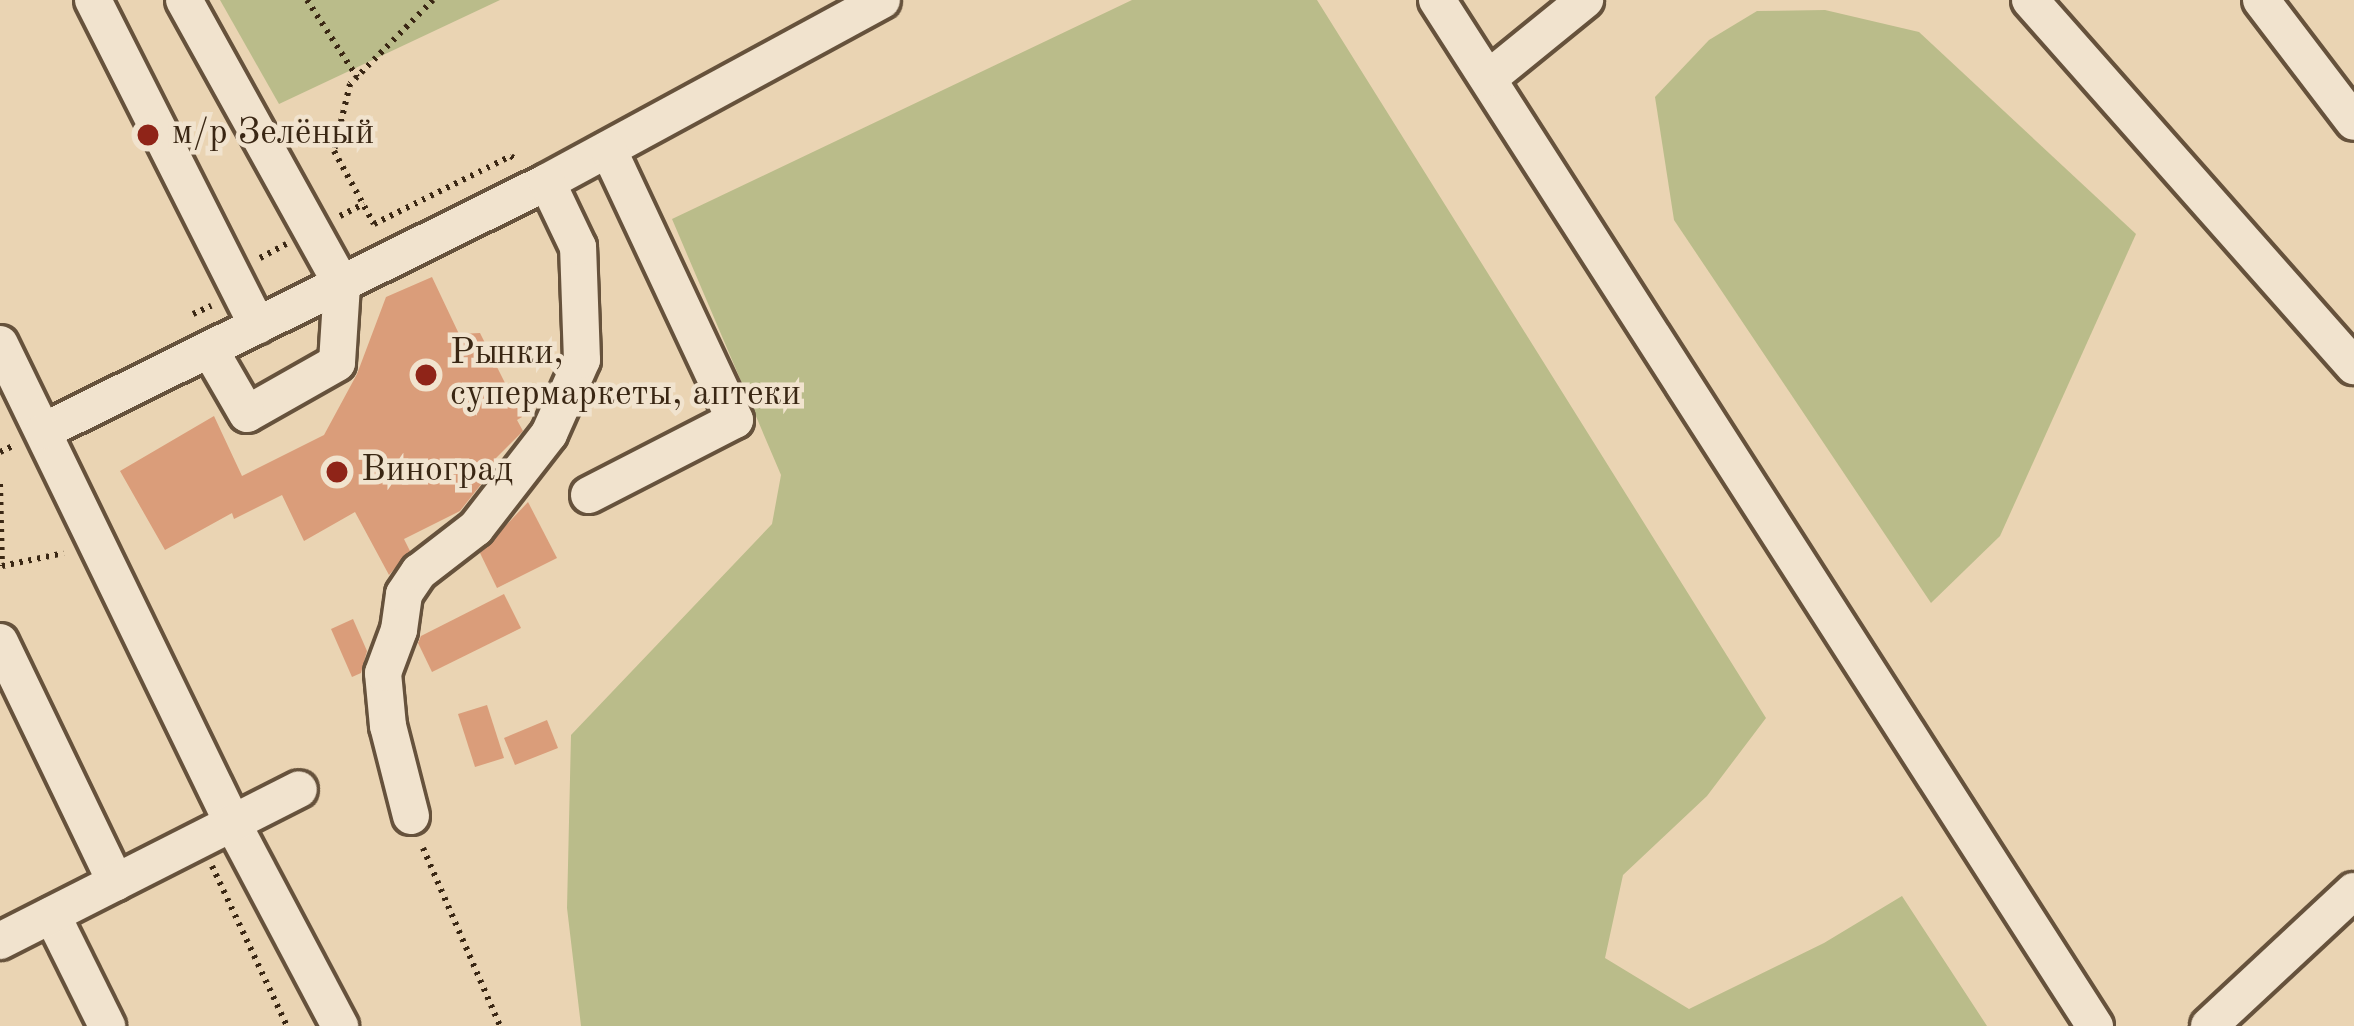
<!DOCTYPE html>
<meta charset="utf-8">
<style>
body{margin:0}
#map{position:relative;width:2354px;height:1026px;overflow:hidden;background:#ead4b3;font-family:"Old Standard TT",serif}
div>[style]{position:absolute}
.green>*{inset:0;background:#babc8a}
.building>*{inset:0;background:#da9d7a}
.path>*{height:6px;margin-top:-3px;transform-origin:0;background:repeating-linear-gradient(90deg,#3a2714 0 3px,transparent 0 9px)}
.roads{filter:drop-shadow(3px 0 #66523c) drop-shadow(-3px 0 #66523c) drop-shadow(0 3px #66523c) drop-shadow(0 -3px #66523c)}
.minor>*{height:36px;margin:-18px;padding:0 18px;transform-origin:18px;border-radius:18px;background:#f1e3ce}
.dots>*{width:33px;height:33px;translate:-50% -50%;box-sizing:border-box;border:6px solid #f1e3ce;border-radius:50%}
span{translate:-50% -50%;white-space:nowrap;text-align:center;line-height:1.15;-webkit-text-stroke:9px #f1e3ce;paint-order:stroke}
.poi-label{font-size:36px;color:#3a2714}
.left{translate:0 -50%;text-align:left}
</style>
<div id="map">
<div class="green">
<div style="clip-path:polygon(220px 0,500px 0,279px 104px)"></div>
<div style="clip-path:polygon(1132px 0,1317px 0,1766px 718px,1707px 796px,1623px 875px,1605px 958px,1689px 1009px,1824px 943px,1902px 896px,1987px 1026px,581px 1026px,567px 908px,571px 735px,772px 524px,781px 475px,672px 219px)"></div>
<div style="clip-path:polygon(1825px 10px,1919px 32px,2136px 234px,2000px 536px,1931px 603px,1674px 220px,1655px 97px,1709px 40px,1757px 11px)"></div>
</div>
<div class="building">
<div style="clip-path:polygon(432px 277px,459px 334px,480px 333px,522px 417px,517px 420px,523px 431px,495px 459px,497px 464px,460px 511px,404px 539px,410px 551px,389px 575px,355px 512px,304px 541px,282px 495px,234px 519px,232px 513px,165px 550px,120px 471px,214px 416px,242px 476px,324px 435px,357px 374px,386px 297px)"></div>
<div style="clip-path:polygon(528px 502px,557px 558px,497px 588px,480px 553px)"></div>
<div style="clip-path:polygon(504px 594px,521px 628px,432px 672px,418px 643px,421px 636px)"></div>
<div style="clip-path:polygon(353px 619px,367px 651px,361px 673px,352px 677px,331px 629px)"></div>
<div style="clip-path:polygon(487px 705px,504px 758px,475px 767px,458px 714px)"></div>
<div style="clip-path:polygon(547px 720px,558px 748px,515px 765px,504px 738px)"></div>
</div>
<div class="path">
<div style="left:307px;top:0;width:92px;rotate:57deg"></div>
<div style="left:433px;top:0;width:118px;rotate:134.7deg"></div>
<div style="left:350px;top:84px;width:69px;rotate:103.4deg"></div>
<div style="left:334px;top:151px;width:83px;rotate:61.3deg"></div>
<div style="left:374px;top:224px;width:153px;rotate:-26.4deg"></div>
<div style="left:511px;top:156px;width:6px;rotate:39deg"></div>
<div style="left:340px;top:216px;width:27px;rotate:-27deg"></div>
<div style="left:260px;top:258px;width:30px;rotate:-28deg"></div>
<div style="left:193px;top:314px;width:20px;rotate:-24deg"></div>
<div style="left:0;top:452px;width:14px;rotate:-25deg"></div>
<div style="left:0;top:484px;width:82px;rotate:88.6deg"></div>
<div style="left:2px;top:566px;width:63px;rotate:-11.8deg"></div>
<div style="left:423px;top:848px;width:194px;rotate:66.6deg"></div>
<div style="left:212px;top:866px;width:177px;rotate:64.9deg"></div>
</div>
<div class="roads">
<div class="minor">
<div style="left:93px;top:0;width:365px;rotate:63.2deg"></div>
<div style="left:184px;top:0;width:326px;rotate:61deg"></div>
<div style="left:342px;top:285px;width:78px;rotate:93.7deg"></div>
<div style="left:337px;top:363px;width:103px;rotate:150.5deg"></div>
<div style="left:247px;top:414px;width:74px;rotate:-120deg"></div>
<div style="left:1437px;top:0;width:1219px;rotate:57.33deg"></div>
<div style="left:2030px;top:0;width:489px;rotate:48.5deg"></div>
<div style="left:2261px;top:0;width:153px;rotate:52.7deg"></div>
<div style="left:1489px;top:78px;width:124px;rotate:-39.1deg"></div>
<div style="left:0;top:344px;width:534px;rotate:64.11deg"></div>
<div style="left:233px;top:824px;width:229px;rotate:62.1deg"></div>
<div style="left:44px;top:431px;width:561px;rotate:-26.34deg"></div>
<div style="left:547px;top:182px;width:381px;rotate:-28.5deg"></div>
<div style="left:589px;top:495px;width:164px;rotate:-27.2deg"></div>
<div style="left:735px;top:420px;width:299px;rotate:-115.1deg"></div>
<div style="left:0;top:642px;width:267px;rotate:64.3deg"></div>
<div style="left:411px;top:816px;width:93px;rotate:-104.3deg"></div>
<div style="left:388px;top:726px;width:53px;rotate:-95.4deg"></div>
<div style="left:383px;top:673px;width:46px;rotate:-69.6deg"></div>
<div style="left:399px;top:630px;width:36px;rotate:-82deg"></div>
<div style="left:404px;top:594px;width:27px;rotate:-56deg"></div>
<div style="left:419px;top:572px;width:72px;rotate:-37.7deg"></div>
<div style="left:476px;top:528px;width:119px;rotate:-52.2deg"></div>
<div style="left:549px;top:434px;width:81px;rotate:-66deg"></div>
<div style="left:582px;top:360px;width:113px;rotate:-92deg"></div>
<div style="left:578px;top:247px;width:72px;rotate:-115.5deg"></div>
<div style="left:52px;top:915px;width:124px;rotate:63.6deg"></div>
<div style="left:0;top:941px;width:335px;rotate:-26.9deg"></div>
<div style="left:2209px;top:1026px;width:198px;rotate:-43deg"></div>
</div>
</div>
<div class="dots">
<div style="left:148px;top:135px;background:#8f2418"></div>
<div style="left:426px;top:375px;background:#8f2418"></div>
<div style="left:337px;top:472px;background:#8f2418"></div>
</div>
<div class="poi-label">
<span class="left" style="left:172px;top:135px">м/р Зелёный</span>
<span class="left" style="left:450px;top:375px">Рынки,<br>супермаркеты, аптеки</span>
<span class="left" style="left:361px;top:472px">Виноград</span>
</div>
</div>
